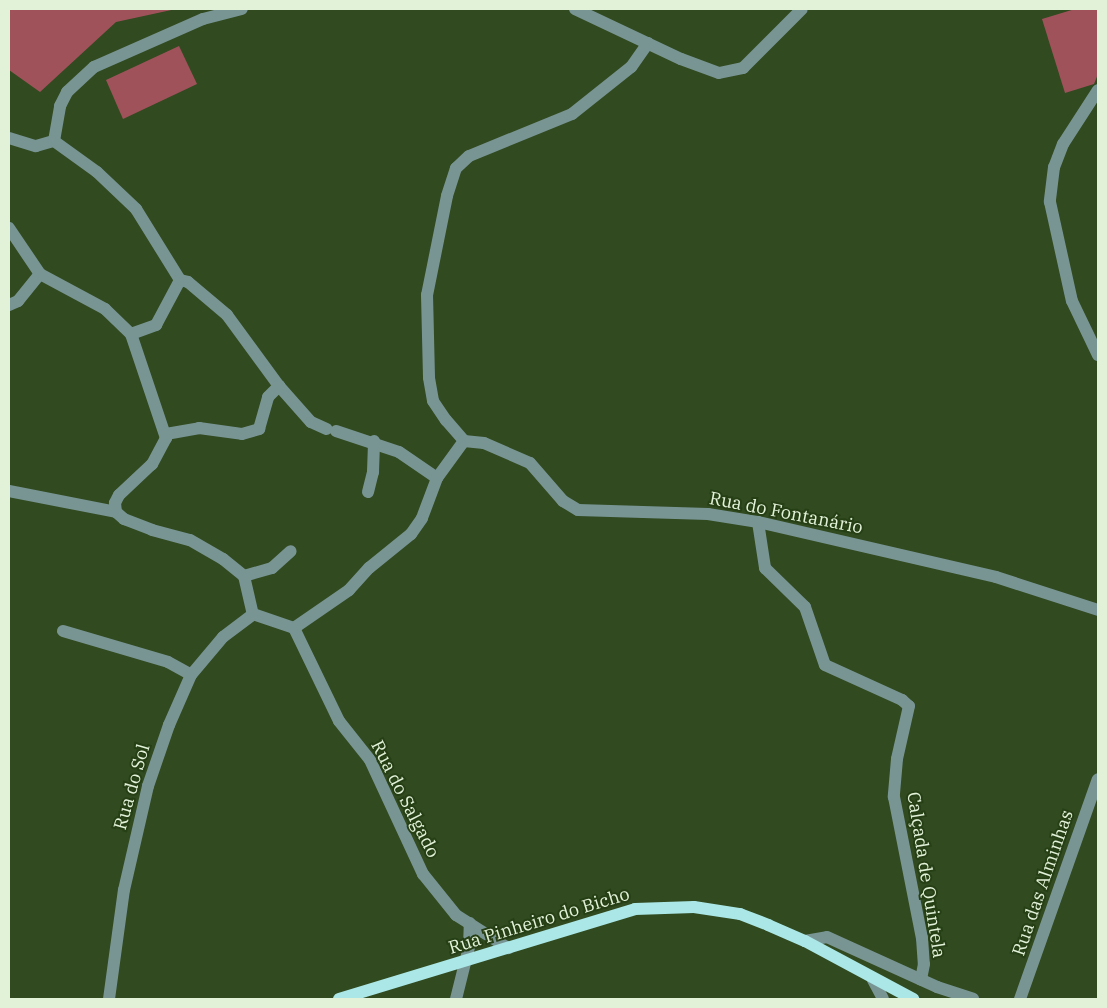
<!DOCTYPE html>
<meta charset="utf-8">
<style>
body{margin:0}
#map{position:relative;width:1107px;height:1008px;overflow:hidden;background:#314a20;font-family:"IBM Plex Serif",serif}
div>[style]{position:absolute}
.green>*{inset:0;background:#a0525b}
.minor>*{height:12px;margin:-6px;padding:0 6px;transform-origin:6px;border-radius:6px;background:#789594}
.major>*{height:12px;margin:-6px;padding:0 6px;transform-origin:6px;border-radius:6px;background:#aae7e6}
span{translate:-50% -50%;white-space:nowrap;text-align:center;line-height:1.15;-webkit-text-stroke:4px #263f15;paint-order:stroke}
.street-label{font-size:18px;color:#e2f2d9}
.frame{position:absolute;inset:0;border:10px solid #e2f2d9;pointer-events:none}
</style>
<div id="map">
<div class="green">
<div style="clip-path:polygon(9px 9px,176px 9px,116px 22px,40px 92px,9px 70px)"></div>
<div style="clip-path:polygon(1075px 9px,1098px 9px,1098px 74px,1094px 84px,1065px 93px,1042px 19px)"></div>
<div style="clip-path:polygon(179px 46px,197px 84px,123px 119px,106px 80px)"></div>
</div>
<div class="minor">
<div style="left:575px;top:9px;width:117px;rotate:25.3deg"></div>
<div style="left:681px;top:59px;width:40px;rotate:20.2deg"></div>
<div style="left:719px;top:73px;width:25px;rotate:-12deg"></div>
<div style="left:743px;top:68px;width:83px;rotate:-45deg"></div>
<div style="left:648px;top:43px;width:29px;rotate:125deg"></div>
<div style="left:631px;top:67px;width:75px;rotate:141.5deg"></div>
<div style="left:572px;top:114px;width:111px;rotate:157.8deg"></div>
<div style="left:469px;top:156px;width:18px;rotate:137deg"></div>
<div style="left:456px;top:168px;width:29px;rotate:108deg"></div>
<div style="left:447px;top:196px;width:101px;rotate:101.4deg"></div>
<div style="left:427px;top:295px;width:83px;rotate:88.6deg"></div>
<div style="left:429px;top:378px;width:23px;rotate:80deg"></div>
<div style="left:433px;top:401px;width:23px;rotate:56deg"></div>
<div style="left:446px;top:420px;width:28px;rotate:49deg"></div>
<div style="left:464px;top:441px;width:20px;rotate:6deg"></div>
<div style="left:484px;top:443px;width:50px;rotate:23.5deg"></div>
<div style="left:530px;top:463px;width:50px;rotate:49deg"></div>
<div style="left:563px;top:501px;width:17px;rotate:31deg"></div>
<div style="left:578px;top:510px;width:130px;rotate:1.8deg"></div>
<div style="left:708px;top:514px;width:51px;rotate:9.1deg"></div>
<div style="left:758px;top:522px;width:244px;rotate:13deg"></div>
<div style="left:996px;top:577px;width:107px;rotate:17.9deg"></div>
<div style="left:1098px;top:90px;width:64px;rotate:122.9deg"></div>
<div style="left:1063px;top:144px;width:25px;rotate:111deg"></div>
<div style="left:1054px;top:167px;width:35px;rotate:97deg"></div>
<div style="left:1050px;top:202px;width:101px;rotate:77.5deg"></div>
<div style="left:1072px;top:301px;width:60px;rotate:64.3deg"></div>
<div style="left:9px;top:138px;width:28px;rotate:17deg"></div>
<div style="left:36px;top:146px;width:19px;rotate:-16deg"></div>
<div style="left:54px;top:141px;width:53px;rotate:35.8deg"></div>
<div style="left:97px;top:172px;width:54px;rotate:43.5deg"></div>
<div style="left:136px;top:209px;width:84px;rotate:58.2deg"></div>
<div style="left:180px;top:280px;width:8px;rotate:14deg"></div>
<div style="left:188px;top:282px;width:51px;rotate:40.2deg"></div>
<div style="left:227px;top:315px;width:88px;rotate:53.8deg"></div>
<div style="left:279px;top:386px;width:48px;rotate:48.4deg"></div>
<div style="left:311px;top:422px;width:17px;rotate:24deg"></div>
<div style="left:54px;top:141px;width:36px;rotate:-80deg"></div>
<div style="left:60px;top:106px;width:16px;rotate:-63deg"></div>
<div style="left:67px;top:92px;width:37px;rotate:-43deg"></div>
<div style="left:94px;top:67px;width:119px;rotate:-23.8deg"></div>
<div style="left:203px;top:19px;width:40px;rotate:-14.4deg"></div>
<div style="left:9px;top:228px;width:55px;rotate:56deg"></div>
<div style="left:40px;top:274px;width:74px;rotate:28.3deg"></div>
<div style="left:105px;top:309px;width:36px;rotate:44deg"></div>
<div style="left:131px;top:334px;width:110px;rotate:71.4deg"></div>
<div style="left:166px;top:438px;width:30px;rotate:118deg"></div>
<div style="left:152px;top:464px;width:45px;rotate:136.8deg"></div>
<div style="left:119px;top:495px;width:9px;rotate:117deg"></div>
<div style="left:115px;top:503px;width:9px;rotate:84deg"></div>
<div style="left:116px;top:512px;width:11px;rotate:41deg"></div>
<div style="left:124px;top:519px;width:30px;rotate:21deg"></div>
<div style="left:152px;top:530px;width:39px;rotate:15deg"></div>
<div style="left:190px;top:540px;width:38px;rotate:30deg"></div>
<div style="left:223px;top:559px;width:27px;rotate:39deg"></div>
<div style="left:244px;top:576px;width:39px;rotate:77deg"></div>
<div style="left:253px;top:614px;width:43px;rotate:18.9deg"></div>
<div style="left:9px;top:305px;width:10px;rotate:-24deg"></div>
<div style="left:18px;top:301px;width:35px;rotate:-51deg"></div>
<div style="left:131px;top:334px;width:27px;rotate:-20deg"></div>
<div style="left:156px;top:325px;width:51px;rotate:-61.9deg"></div>
<div style="left:336px;top:431px;width:66px;rotate:18.4deg"></div>
<div style="left:399px;top:452px;width:46px;rotate:34.4deg"></div>
<div style="left:166px;top:434px;width:34px;rotate:-10deg"></div>
<div style="left:199px;top:428px;width:43px;rotate:7.9deg"></div>
<div style="left:242px;top:434px;width:18px;rotate:-16deg"></div>
<div style="left:259px;top:429px;width:33px;rotate:-74deg"></div>
<div style="left:268px;top:397px;width:16px;rotate:-45deg"></div>
<div style="left:9px;top:491px;width:109px;rotate:11.1deg"></div>
<div style="left:368px;top:492px;width:21px;rotate:-76deg"></div>
<div style="left:373px;top:472px;width:31px;rotate:-88deg"></div>
<div style="left:758px;top:522px;width:47px;rotate:81.3deg"></div>
<div style="left:765px;top:568px;width:56px;rotate:44.3deg"></div>
<div style="left:805px;top:607px;width:61px;rotate:71deg"></div>
<div style="left:825px;top:665px;width:85px;rotate:24.4deg"></div>
<div style="left:902px;top:700px;width:9px;rotate:41deg"></div>
<div style="left:909px;top:706px;width:54px;rotate:102.8deg"></div>
<div style="left:897px;top:759px;width:38px;rotate:95deg"></div>
<div style="left:894px;top:797px;width:144px;rotate:78.8deg"></div>
<div style="left:922px;top:938px;width:26px;rotate:86deg"></div>
<div style="left:924px;top:964px;width:16px;rotate:101deg"></div>
<div style="left:244px;top:576px;width:29px;rotate:-16deg"></div>
<div style="left:272px;top:568px;width:25px;rotate:-42deg"></div>
<div style="left:294px;top:628px;width:103px;rotate:64.2deg"></div>
<div style="left:339px;top:721px;width:50px;rotate:51.5deg"></div>
<div style="left:370px;top:760px;width:126px;rotate:65.1deg"></div>
<div style="left:423px;top:874px;width:53px;rotate:51.2deg"></div>
<div style="left:456px;top:915px;width:62px;rotate:32.4deg"></div>
<div style="left:294px;top:628px;width:67px;rotate:-34.6deg"></div>
<div style="left:349px;top:590px;width:30px;rotate:-48deg"></div>
<div style="left:369px;top:568px;width:54px;rotate:-39deg"></div>
<div style="left:411px;top:534px;width:19px;rotate:-55deg"></div>
<div style="left:422px;top:518px;width:43px;rotate:-69.4deg"></div>
<div style="left:437px;top:478px;width:46px;rotate:-53.9deg"></div>
<div style="left:63px;top:631px;width:109px;rotate:16.4deg"></div>
<div style="left:168px;top:662px;width:26px;rotate:29deg"></div>
<div style="left:805px;top:941px;width:22px;rotate:-10deg"></div>
<div style="left:827px;top:937px;width:121px;rotate:24.4deg"></div>
<div style="left:937px;top:987px;width:38px;rotate:18deg"></div>
<div style="left:873px;top:980px;width:21px;rotate:62deg"></div>
<div style="left:109px;top:999px;width:110px;rotate:-82.2deg"></div>
<div style="left:124px;top:890px;width:107px;rotate:-77deg"></div>
<div style="left:148px;top:786px;width:65px;rotate:-71deg"></div>
<div style="left:169px;top:725px;width:55px;rotate:-66.3deg"></div>
<div style="left:191px;top:675px;width:50px;rotate:-49.9deg"></div>
<div style="left:223px;top:637px;width:38px;rotate:-37deg"></div>
<div style="left:456px;top:999px;width:54px;rotate:-76deg"></div>
<div style="left:469px;top:947px;width:24px;rotate:-88deg"></div>
<div style="left:1020px;top:999px;width:233px;rotate:-70.5deg"></div>
</div>
<div class="major">
<div style="left:339px;top:999px;width:309px;rotate:-16.9deg"></div>
<div style="left:635px;top:909px;width:59px;rotate:-1.9deg"></div>
<div style="left:694px;top:907px;width:47px;rotate:8.7deg"></div>
<div style="left:740px;top:914px;width:30px;rotate:21deg"></div>
<div style="left:768px;top:925px;width:40px;rotate:23.4deg"></div>
<div style="left:805px;top:941px;width:123px;rotate:28.2deg"></div>
</div>
<div class="street-label">
<span style="left:786px;top:513px;rotate:11deg">Rua do Fontanário</span>
<span style="left:132px;top:787px;rotate:-74deg">Rua do Sol</span>
<span style="left:405px;top:799px;rotate:63deg">Rua do Salgado</span>
<span style="left:926px;top:875px;rotate:81deg">Calçada de Quintela</span>
<span style="left:1043px;top:883px;rotate:-71deg">Rua das Alminhas</span>
<span style="left:539px;top:921px;rotate:-17deg">Rua Pinheiro do Bicho</span>
</div>
<div class="frame"></div>
</div>
